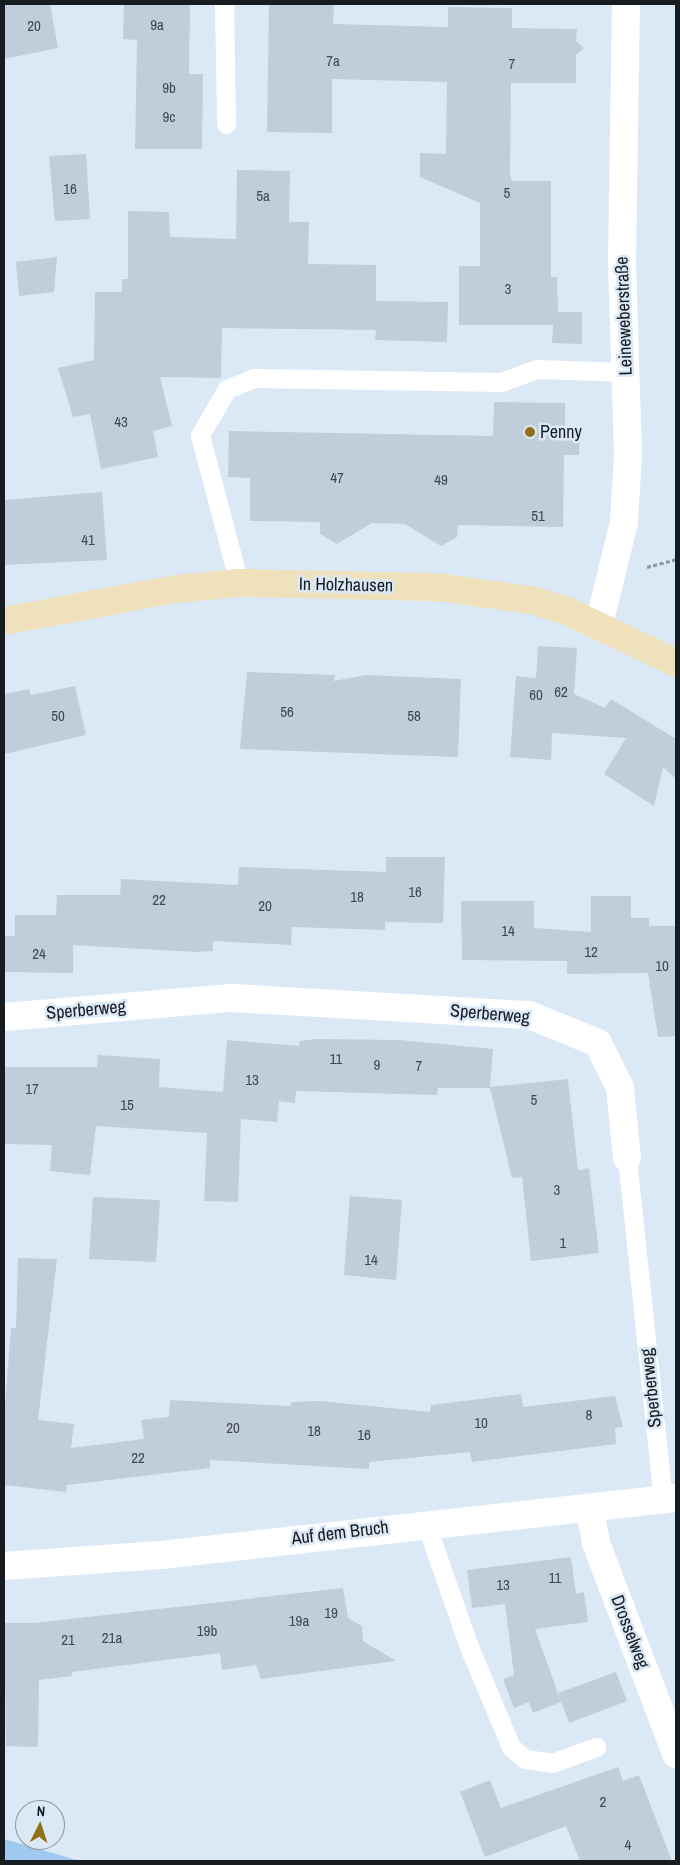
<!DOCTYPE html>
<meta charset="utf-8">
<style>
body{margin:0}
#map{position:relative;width:680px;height:1865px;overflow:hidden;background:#dbe9f7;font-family:"Archivo Narrow",sans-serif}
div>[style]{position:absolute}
.green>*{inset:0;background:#a0c9ef}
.building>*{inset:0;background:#c0cddb}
.path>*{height:3px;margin-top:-1.5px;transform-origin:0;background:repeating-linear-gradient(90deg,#8d97a1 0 4px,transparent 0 6.5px)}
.lane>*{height:19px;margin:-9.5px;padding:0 9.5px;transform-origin:9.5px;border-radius:9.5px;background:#fff}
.street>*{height:28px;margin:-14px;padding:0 14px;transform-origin:14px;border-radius:14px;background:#fff}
.secondary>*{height:28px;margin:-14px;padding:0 14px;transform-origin:14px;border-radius:14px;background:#eee1bc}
.dots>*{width:14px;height:14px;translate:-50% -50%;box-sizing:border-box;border:2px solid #dbe9f7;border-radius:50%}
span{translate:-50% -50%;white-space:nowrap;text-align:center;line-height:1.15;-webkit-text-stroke:5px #dbe9f7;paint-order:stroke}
.number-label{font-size:15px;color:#414850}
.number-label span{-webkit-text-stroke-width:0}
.street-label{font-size:18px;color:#171c21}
.poi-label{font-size:18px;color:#171c21}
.left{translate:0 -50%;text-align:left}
.frame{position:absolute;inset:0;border:5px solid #171c21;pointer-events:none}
.north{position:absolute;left:15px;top:1800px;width:50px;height:50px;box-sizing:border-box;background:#dbe9f7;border:1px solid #8d97a1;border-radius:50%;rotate:4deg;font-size:14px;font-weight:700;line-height:20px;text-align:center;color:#171c21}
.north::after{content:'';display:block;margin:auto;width:18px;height:22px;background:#8f7015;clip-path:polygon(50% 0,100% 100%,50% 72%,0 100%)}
</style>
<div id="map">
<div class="green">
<div style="clip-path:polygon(4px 1839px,80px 1861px,4px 1861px)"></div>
</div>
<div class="building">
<div style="clip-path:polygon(4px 4px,50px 4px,58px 48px,4px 59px)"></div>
<div style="clip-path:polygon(124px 4px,190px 4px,189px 74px,203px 74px,202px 149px,135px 149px,137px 40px,123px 39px)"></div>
<div style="clip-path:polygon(269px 4px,334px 5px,333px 24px,448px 27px,448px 7px,512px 8px,512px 28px,577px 29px,576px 41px,584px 48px,576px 55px,576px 83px,511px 83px,510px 174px,512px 181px,551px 181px,551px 277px,557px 277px,558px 312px,582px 312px,582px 344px,552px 343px,553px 325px,459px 325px,459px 266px,480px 266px,480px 203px,420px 177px,420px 153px,446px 154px,447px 82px,332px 79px,332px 133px,267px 132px)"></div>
<div style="clip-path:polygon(86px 154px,90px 219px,55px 221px,49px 156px)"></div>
<div style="clip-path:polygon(237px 170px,290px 171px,289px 222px,309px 222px,308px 264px,376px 265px,376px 301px,448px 302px,447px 342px,375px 340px,376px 330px,222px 328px,221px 378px,160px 377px,172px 426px,153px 431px,158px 457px,101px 469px,90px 414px,73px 417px,58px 368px,94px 360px,95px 292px,122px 292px,122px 279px,128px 279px,128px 211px,169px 212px,170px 237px,236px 239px)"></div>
<div style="clip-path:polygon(57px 257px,54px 292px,19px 296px,16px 262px)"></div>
<div style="clip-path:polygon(494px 402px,565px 403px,565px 427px,580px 427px,579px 455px,564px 455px,563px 527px,458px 525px,457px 537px,441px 546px,405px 524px,372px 523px,337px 544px,320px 534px,320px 522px,250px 521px,250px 478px,228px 477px,229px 431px,493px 436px)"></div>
<div style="clip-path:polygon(102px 492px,107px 560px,4px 565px,4px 500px)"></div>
<div style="clip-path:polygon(538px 646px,577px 648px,574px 694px,605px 708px,611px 699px,676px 739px,676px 779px,663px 767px,654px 806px,604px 774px,626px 738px,552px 733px,551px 760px,510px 757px,516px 676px,536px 678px)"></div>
<div style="clip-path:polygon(247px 672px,335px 675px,334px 681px,366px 675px,461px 679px,458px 757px,240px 749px)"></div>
<div style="clip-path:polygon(75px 686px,86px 735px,4px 754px,4px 694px,29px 689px,31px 695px)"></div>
<div style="clip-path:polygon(386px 857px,445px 857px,443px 923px,385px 922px,385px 930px,292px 927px,291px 945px,213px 941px,213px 951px,196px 952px,73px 945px,73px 973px,4px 972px,5px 936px,15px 936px,15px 915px,56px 915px,57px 895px,120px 895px,121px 879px,238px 885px,239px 867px,386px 872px)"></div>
<div style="clip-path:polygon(591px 896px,631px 896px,631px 918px,649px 918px,649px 926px,676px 926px,676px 1036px,658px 1037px,648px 973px,567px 974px,567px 961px,462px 960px,461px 901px,534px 901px,534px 928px,591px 932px)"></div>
<div style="clip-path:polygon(316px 1039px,400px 1040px,493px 1049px,490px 1087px,568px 1079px,578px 1170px,589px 1168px,599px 1253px,531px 1261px,522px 1177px,512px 1178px,490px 1088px,438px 1088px,437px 1095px,296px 1091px,295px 1103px,279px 1101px,277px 1122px,241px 1119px,238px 1202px,204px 1201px,207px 1133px,96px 1126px,90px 1175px,50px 1171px,52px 1145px,5px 1144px,4px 1067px,97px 1067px,98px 1055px,160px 1059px,159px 1087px,223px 1092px,227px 1040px,299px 1046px,300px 1041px)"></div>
<div style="clip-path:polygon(350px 1196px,402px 1200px,396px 1280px,344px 1275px)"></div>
<div style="clip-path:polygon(93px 1197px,160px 1200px,156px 1262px,89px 1259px)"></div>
<div style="clip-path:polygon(18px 1258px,57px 1259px,38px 1420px,74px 1424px,71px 1448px,144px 1439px,141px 1420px,169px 1417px,170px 1400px,291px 1406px,291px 1402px,320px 1401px,430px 1412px,431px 1405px,521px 1394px,523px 1407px,615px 1396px,623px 1427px,615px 1428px,616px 1444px,472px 1462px,470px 1452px,369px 1462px,369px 1469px,210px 1460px,210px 1468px,67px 1485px,66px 1492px,4px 1485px,4px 1417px,11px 1328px,16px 1328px)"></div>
<div style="clip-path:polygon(571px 1557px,576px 1594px,584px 1592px,588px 1622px,535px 1629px,561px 1702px,533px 1713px,529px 1702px,514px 1708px,503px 1679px,514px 1675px,505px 1604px,472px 1608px,467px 1570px)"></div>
<div style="clip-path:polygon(343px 1588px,348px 1618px,362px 1626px,363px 1641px,396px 1661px,261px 1679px,256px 1665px,222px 1670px,220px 1653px,72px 1672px,72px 1676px,39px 1680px,38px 1747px,6px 1746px,4px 1623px,35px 1623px)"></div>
<div style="clip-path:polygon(616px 1672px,627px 1701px,569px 1723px,558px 1693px)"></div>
<div style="clip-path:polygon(618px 1767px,623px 1781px,639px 1775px,672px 1861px,580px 1861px,566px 1826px,485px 1857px,460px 1792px,490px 1780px,501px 1808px)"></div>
</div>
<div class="path">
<div style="left:647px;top:567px;width:30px;rotate:-15deg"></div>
</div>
<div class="lane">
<div style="left:224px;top:4px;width:120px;rotate:89deg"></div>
<div style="left:239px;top:583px;width:153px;rotate:-104.8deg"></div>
<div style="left:200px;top:435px;width:53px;rotate:-59.6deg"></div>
<div style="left:227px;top:389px;width:29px;rotate:-22deg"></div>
<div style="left:254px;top:378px;width:247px;rotate:0.9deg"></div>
<div style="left:501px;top:382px;width:38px;rotate:-20deg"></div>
<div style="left:537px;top:369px;width:89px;rotate:1.9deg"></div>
<div style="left:627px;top:1158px;width:344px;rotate:84deg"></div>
<div style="left:426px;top:1524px;width:130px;rotate:70.7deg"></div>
<div style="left:469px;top:1647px;width:108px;rotate:67.2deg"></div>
<div style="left:511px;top:1747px;width:18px;rotate:41deg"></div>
<div style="left:525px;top:1759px;width:27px;rotate:8deg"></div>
<div style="left:552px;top:1763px;width:47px;rotate:-20deg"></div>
</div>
<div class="street">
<div style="left:599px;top:624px;width:105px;rotate:-76.2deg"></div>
<div style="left:624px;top:522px;width:67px;rotate:-86.6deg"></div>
<div style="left:628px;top:455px;width:196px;rotate:-91.8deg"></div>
<div style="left:622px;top:259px;width:255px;rotate:-89.1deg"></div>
<div style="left:4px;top:1017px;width:229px;rotate:-4.8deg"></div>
<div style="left:232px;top:998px;width:297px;rotate:3.3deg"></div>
<div style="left:529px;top:1015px;width:74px;rotate:22.1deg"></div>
<div style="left:598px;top:1043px;width:50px;rotate:63.9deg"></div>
<div style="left:620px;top:1088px;width:70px;rotate:84.3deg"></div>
<div style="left:590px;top:1509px;width:35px;rotate:80deg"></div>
<div style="left:596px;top:1543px;width:226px;rotate:69.2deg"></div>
<div style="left:4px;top:1566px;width:157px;rotate:-4deg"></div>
<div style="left:161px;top:1555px;width:518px;rotate:-6.32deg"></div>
</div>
<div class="secondary">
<div style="left:4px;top:621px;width:174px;rotate:-10.6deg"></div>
<div style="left:175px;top:589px;width:64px;rotate:-5.4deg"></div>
<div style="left:239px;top:583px;width:199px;rotate:1.2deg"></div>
<div style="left:438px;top:587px;width:94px;rotate:8deg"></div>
<div style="left:531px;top:600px;width:38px;rotate:17deg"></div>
<div style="left:567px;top:611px;width:121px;rotate:25.5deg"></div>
</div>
<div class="dots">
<div style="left:530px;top:432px;background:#8f7015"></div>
</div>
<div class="number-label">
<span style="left:157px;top:25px">9a</span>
<span style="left:34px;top:26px">20</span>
<span style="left:333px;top:61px">7a</span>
<span style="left:512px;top:64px">7</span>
<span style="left:169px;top:88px">9b</span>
<span style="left:169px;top:117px">9c</span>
<span style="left:70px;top:189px">16</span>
<span style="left:507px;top:193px">5</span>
<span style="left:263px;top:196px">5a</span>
<span style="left:508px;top:289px">3</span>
<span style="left:121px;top:422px">43</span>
<span style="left:337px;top:478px">47</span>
<span style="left:441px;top:480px">49</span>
<span style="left:538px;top:516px">51</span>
<span style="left:88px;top:540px">41</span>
<span style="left:561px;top:692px">62</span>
<span style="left:536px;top:695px">60</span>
<span style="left:287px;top:712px">56</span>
<span style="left:58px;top:716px">50</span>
<span style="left:414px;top:716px">58</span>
<span style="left:415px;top:892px">16</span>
<span style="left:357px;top:897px">18</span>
<span style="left:159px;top:900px">22</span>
<span style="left:265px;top:906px">20</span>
<span style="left:508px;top:931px">14</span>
<span style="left:591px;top:952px">12</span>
<span style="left:39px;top:954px">24</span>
<span style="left:662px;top:966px">10</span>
<span style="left:336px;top:1059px">11</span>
<span style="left:377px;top:1065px">9</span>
<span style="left:419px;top:1066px">7</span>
<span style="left:252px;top:1080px">13</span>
<span style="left:32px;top:1089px">17</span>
<span style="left:534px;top:1100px">5</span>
<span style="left:127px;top:1105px">15</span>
<span style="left:557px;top:1190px">3</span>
<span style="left:563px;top:1243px">1</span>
<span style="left:371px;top:1260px">14</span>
<span style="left:589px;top:1415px">8</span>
<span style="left:481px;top:1423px">10</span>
<span style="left:233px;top:1428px">20</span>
<span style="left:314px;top:1431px">18</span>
<span style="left:364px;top:1435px">16</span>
<span style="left:138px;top:1458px">22</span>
<span style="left:555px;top:1578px">11</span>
<span style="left:503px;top:1585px">13</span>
<span style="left:331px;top:1613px">19</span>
<span style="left:299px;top:1621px">19a</span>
<span style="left:207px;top:1631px">19b</span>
<span style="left:112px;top:1638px">21a</span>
<span style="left:68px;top:1640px">21</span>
<span style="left:603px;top:1802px">2</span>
<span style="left:628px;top:1845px">4</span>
</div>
<div class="street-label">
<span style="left:624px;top:316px;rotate:-92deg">Leineweberstraße</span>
<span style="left:346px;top:585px;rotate:1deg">In Holzhausen</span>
<span style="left:86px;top:1010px;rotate:-5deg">Sperberweg</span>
<span style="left:490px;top:1014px;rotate:5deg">Sperberweg</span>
<span style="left:651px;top:1388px;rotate:-96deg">Sperberweg</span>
<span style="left:340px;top:1533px;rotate:-7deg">Auf dem Bruch</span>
<span style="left:630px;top:1632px;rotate:69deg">Drosselweg</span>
</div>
<div class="poi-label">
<span class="left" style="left:540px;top:432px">Penny</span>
</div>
<div class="frame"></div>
<div class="north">N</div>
</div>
